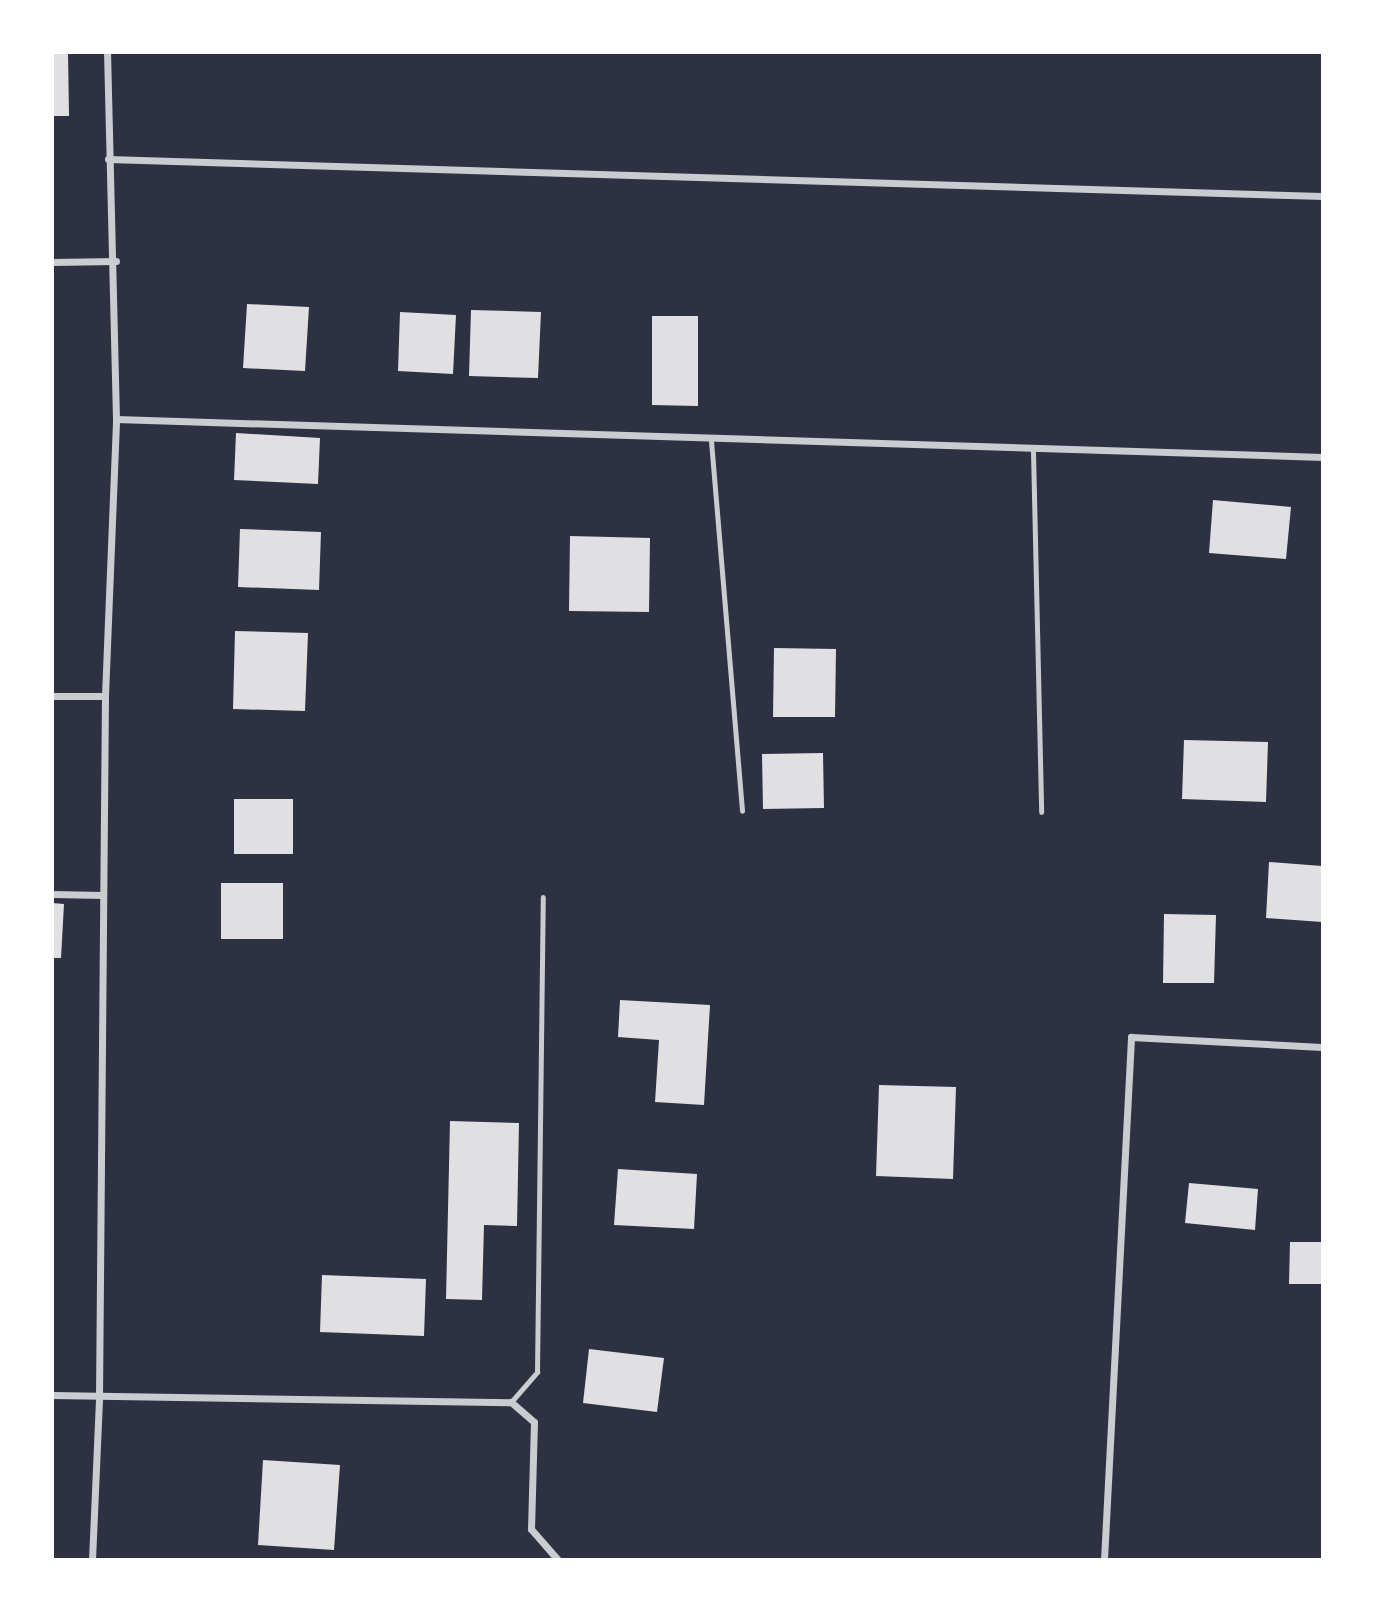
<!DOCTYPE html>
<style>
body{margin:0}
#map{position:relative;width:1375px;height:1612px;overflow:hidden;background:#2d3142;font-family:"DM Sans",sans-serif}
div>[style]{position:absolute}
.building>*{inset:0;background:#e0e0e3}
.service>*{height:5px;margin:-2.5px;padding:0 2.5px;transform-origin:2.5px;border-radius:2.5px;background:#caccd0}
.minor>*{height:7px;margin:-3.5px;padding:0 3.5px;transform-origin:3.5px;border-radius:3.5px;background:#caccd0}
span{translate:-50% -50%;white-space:nowrap;text-align:center;line-height:1.15;-webkit-text-stroke:5px #fff;paint-order:stroke}
.frame{position:absolute;inset:0;border:54px solid #fff;pointer-events:none}
</style>
<div id="map">
<div class="building">
<div style="clip-path:polygon(52px 52px,68px 52px,69px 116px,52px 116px)"></div>
<div style="clip-path:polygon(247px 304px,309px 307px,305px 371px,243px 368px)"></div>
<div style="clip-path:polygon(471px 310px,541px 312px,538px 378px,469px 376px)"></div>
<div style="clip-path:polygon(400px 312px,456px 315px,453px 374px,398px 371px)"></div>
<div style="clip-path:polygon(652px 316px,698px 316px,698px 406px,652px 405px)"></div>
<div style="clip-path:polygon(236px 433px,320px 438px,318px 484px,234px 480px)"></div>
<div style="clip-path:polygon(1213px 500px,1291px 507px,1286px 559px,1209px 553px)"></div>
<div style="clip-path:polygon(240px 529px,321px 532px,319px 590px,238px 587px)"></div>
<div style="clip-path:polygon(570px 536px,650px 538px,649px 612px,569px 611px)"></div>
<div style="clip-path:polygon(235px 631px,308px 633px,305px 711px,233px 709px)"></div>
<div style="clip-path:polygon(774px 648px,836px 649px,835px 717px,773px 717px)"></div>
<div style="clip-path:polygon(1184px 740px,1268px 742px,1266px 802px,1182px 799px)"></div>
<div style="clip-path:polygon(823px 753px,824px 808px,763px 809px,762px 754px)"></div>
<div style="clip-path:polygon(234px 799px,293px 799px,293px 854px,234px 854px)"></div>
<div style="clip-path:polygon(1269px 862px,1322px 866px,1322px 922px,1266px 918px)"></div>
<div style="clip-path:polygon(221px 883px,283px 883px,283px 939px,221px 939px)"></div>
<div style="clip-path:polygon(52px 903px,64px 904px,61px 958px,52px 958px)"></div>
<div style="clip-path:polygon(1164px 914px,1216px 915px,1214px 983px,1163px 983px)"></div>
<div style="clip-path:polygon(620px 1000px,710px 1005px,704px 1105px,655px 1102px,659px 1040px,618px 1037px)"></div>
<div style="clip-path:polygon(879px 1085px,956px 1087px,953px 1179px,876px 1176px)"></div>
<div style="clip-path:polygon(450px 1121px,519px 1123px,517px 1226px,484px 1225px,482px 1300px,446px 1299px)"></div>
<div style="clip-path:polygon(618px 1169px,697px 1174px,694px 1229px,614px 1225px)"></div>
<div style="clip-path:polygon(1189px 1183px,1258px 1189px,1255px 1230px,1185px 1223px)"></div>
<div style="clip-path:polygon(1290px 1242px,1322px 1242px,1322px 1284px,1289px 1284px)"></div>
<div style="clip-path:polygon(322px 1275px,426px 1279px,424px 1336px,320px 1332px)"></div>
<div style="clip-path:polygon(589px 1349px,664px 1358px,657px 1412px,583px 1403px)"></div>
<div style="clip-path:polygon(263px 1460px,340px 1465px,334px 1550px,258px 1545px)"></div>
</div>
<div class="service">
<div style="left:711px;top:441px;width:371px;rotate:85.2deg"></div>
<div style="left:1033px;top:451px;width:361px;rotate:88.7deg"></div>
<div style="left:511px;top:1402px;width:40px;rotate:-49deg"></div>
<div style="left:537px;top:1372px;width:475px;rotate:-89.3deg"></div>
</div>
<div class="minor">
<div style="left:108px;top:159px;width:1215px;rotate:1.75deg"></div>
<div style="left:52px;top:262px;width:64px;rotate:-0.9deg"></div>
<div style="left:116px;top:419px;width:1207px;rotate:1.8deg"></div>
<div style="left:52px;top:696px;width:53px"></div>
<div style="left:52px;top:894px;width:51px;rotate:1.1deg"></div>
<div style="left:52px;top:1395px;width:459px;rotate:0.9deg"></div>
<div style="left:511px;top:1402px;width:30px;rotate:41deg"></div>
<div style="left:534px;top:1422px;width:107px;rotate:91.6deg"></div>
<div style="left:531px;top:1529px;width:41px;rotate:48.9deg"></div>
<div style="left:92px;top:1560px;width:163px;rotate:-87.5deg"></div>
<div style="left:99px;top:1397px;width:701px;rotate:-89.51deg"></div>
<div style="left:105px;top:696px;width:277px;rotate:-87.7deg"></div>
<div style="left:116px;top:419px;width:367px;rotate:-91.4deg"></div>
<div style="left:1104px;top:1560px;width:524px;rotate:-87.04deg"></div>
<div style="left:1131px;top:1037px;width:191px;rotate:3deg"></div>
</div>
<div class="frame"></div>
</div>
